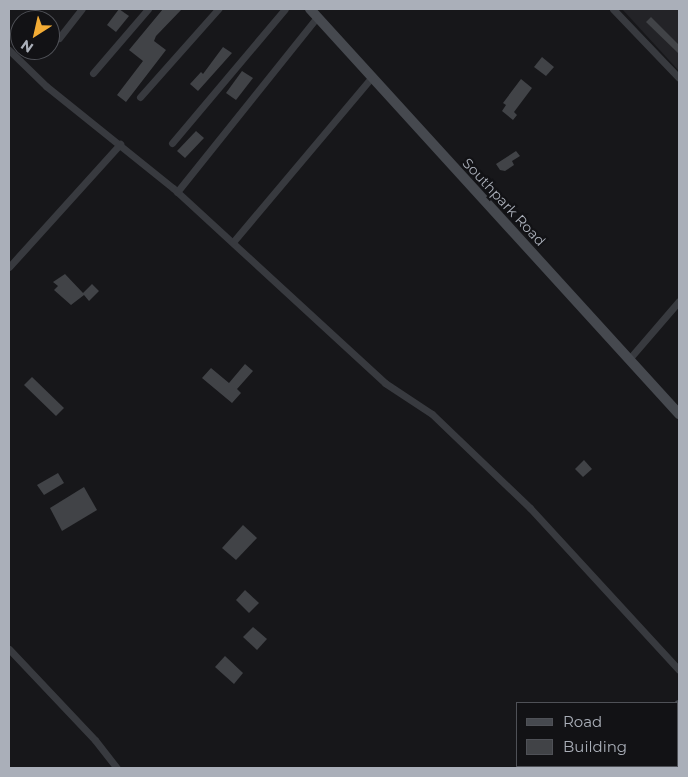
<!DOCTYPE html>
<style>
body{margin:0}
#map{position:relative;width:688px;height:777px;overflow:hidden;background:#17171a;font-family:Montserrat,sans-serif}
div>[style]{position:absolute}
.built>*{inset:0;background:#232327}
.building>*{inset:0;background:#414347}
.street>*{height:7px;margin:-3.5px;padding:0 3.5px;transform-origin:3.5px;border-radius:3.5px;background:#383a3f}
.secondary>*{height:10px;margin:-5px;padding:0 5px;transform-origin:5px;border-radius:5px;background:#46494f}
span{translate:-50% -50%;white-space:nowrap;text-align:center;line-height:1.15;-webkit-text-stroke:4.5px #121215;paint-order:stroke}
.street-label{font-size:14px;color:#aaafb9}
.frame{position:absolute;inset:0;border:10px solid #aaafb9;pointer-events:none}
.legend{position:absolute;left:516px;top:702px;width:162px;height:65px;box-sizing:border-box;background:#121215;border:1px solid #4f5157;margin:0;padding:6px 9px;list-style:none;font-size:15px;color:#aaafb9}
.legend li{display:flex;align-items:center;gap:10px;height:25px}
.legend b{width:25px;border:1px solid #4f5157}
.north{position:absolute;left:10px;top:10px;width:50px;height:50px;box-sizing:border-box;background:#121215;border:1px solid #4f5157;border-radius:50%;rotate:215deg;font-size:14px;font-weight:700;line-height:20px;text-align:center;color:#aaafb9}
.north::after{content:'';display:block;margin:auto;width:18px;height:22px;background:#f3ac35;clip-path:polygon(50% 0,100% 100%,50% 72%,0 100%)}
</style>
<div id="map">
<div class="built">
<div style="clip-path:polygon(622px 9px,679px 9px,679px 71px)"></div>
</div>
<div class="building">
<div style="clip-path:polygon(119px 9px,129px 16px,116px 32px,107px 25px)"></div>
<div style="clip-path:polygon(163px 9px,182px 9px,156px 36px,154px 41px,166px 50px,126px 102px,117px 95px,143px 61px,129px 50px)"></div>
<div style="clip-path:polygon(651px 17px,679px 45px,679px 54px,646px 22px)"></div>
<div style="clip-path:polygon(223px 47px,232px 53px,198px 91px,190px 84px,201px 72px,203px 74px)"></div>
<div style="clip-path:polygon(542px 57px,554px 67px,546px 76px,534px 67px)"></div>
<div style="clip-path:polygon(242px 71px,253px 78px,236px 100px,226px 93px)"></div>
<div style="clip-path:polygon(521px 79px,532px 88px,514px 112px,517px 115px,513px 120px,502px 111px,506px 105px,503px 103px)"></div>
<div style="clip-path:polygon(196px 131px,204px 138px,185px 158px,177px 151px)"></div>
<div style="clip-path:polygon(516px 151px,520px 156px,512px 161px,514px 165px,505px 171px,500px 170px,496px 164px)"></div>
<div style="clip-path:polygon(65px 274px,83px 293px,92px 284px,99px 291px,89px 301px,84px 295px,71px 305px,54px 290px,58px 286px,53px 282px)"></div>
<div style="clip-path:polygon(245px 364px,253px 371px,237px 389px,241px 393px,232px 403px,202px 378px,211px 368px,229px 383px)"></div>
<div style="clip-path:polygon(32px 377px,64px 408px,56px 416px,24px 385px)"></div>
<div style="clip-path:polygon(584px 460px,592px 469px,583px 477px,575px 469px)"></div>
<div style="clip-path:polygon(58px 473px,64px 483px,44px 495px,37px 485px)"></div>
<div style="clip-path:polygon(84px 487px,97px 510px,62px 531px,50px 508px)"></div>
<div style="clip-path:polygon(243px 525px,257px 538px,236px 560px,222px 548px)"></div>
<div style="clip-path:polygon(245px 590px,259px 603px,249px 613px,236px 600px)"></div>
<div style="clip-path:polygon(253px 627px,267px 639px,257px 650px,243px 637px)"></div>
<div style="clip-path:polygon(225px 656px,243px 673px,234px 684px,215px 667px)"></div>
</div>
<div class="street">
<div style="left:613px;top:9px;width:95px;rotate:46.3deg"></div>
<div style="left:59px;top:38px;width:37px;rotate:-52deg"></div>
<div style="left:9px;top:50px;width:52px;rotate:44.2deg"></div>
<div style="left:46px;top:86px;width:163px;rotate:38.8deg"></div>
<div style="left:173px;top:188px;width:288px;rotate:42.6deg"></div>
<div style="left:385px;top:383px;width:56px;rotate:33.4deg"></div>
<div style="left:432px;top:414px;width:136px;rotate:43.8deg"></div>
<div style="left:530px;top:508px;width:220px;rotate:47.4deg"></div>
<div style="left:93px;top:73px;width:84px;rotate:-49.3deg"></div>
<div style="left:140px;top:97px;width:118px;rotate:-48.4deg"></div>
<div style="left:172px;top:143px;width:175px;rotate:-49.9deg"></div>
<div style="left:177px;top:192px;width:224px;rotate:-51.3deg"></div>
<div style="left:233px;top:242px;width:214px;rotate:-49.9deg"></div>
<div style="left:9px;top:267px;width:166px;rotate:-47.9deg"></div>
<div style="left:630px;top:358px;width:75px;rotate:-49.3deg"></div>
<div style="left:9px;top:649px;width:125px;rotate:46.6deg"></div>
<div style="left:95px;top:740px;width:36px;rotate:52deg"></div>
</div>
<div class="secondary">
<div style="left:310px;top:9px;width:548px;rotate:47.66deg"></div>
<div style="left:677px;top:707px;width:3px;rotate:-45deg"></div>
<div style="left:598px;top:768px;width:4px;rotate:-34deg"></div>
</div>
<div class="street-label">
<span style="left:504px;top:202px;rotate:47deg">Southpark Road</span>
</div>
<div class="frame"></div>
<ul class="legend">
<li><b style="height:6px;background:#46494f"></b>Road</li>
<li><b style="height:14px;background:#414347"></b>Building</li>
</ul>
<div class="north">N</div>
</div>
